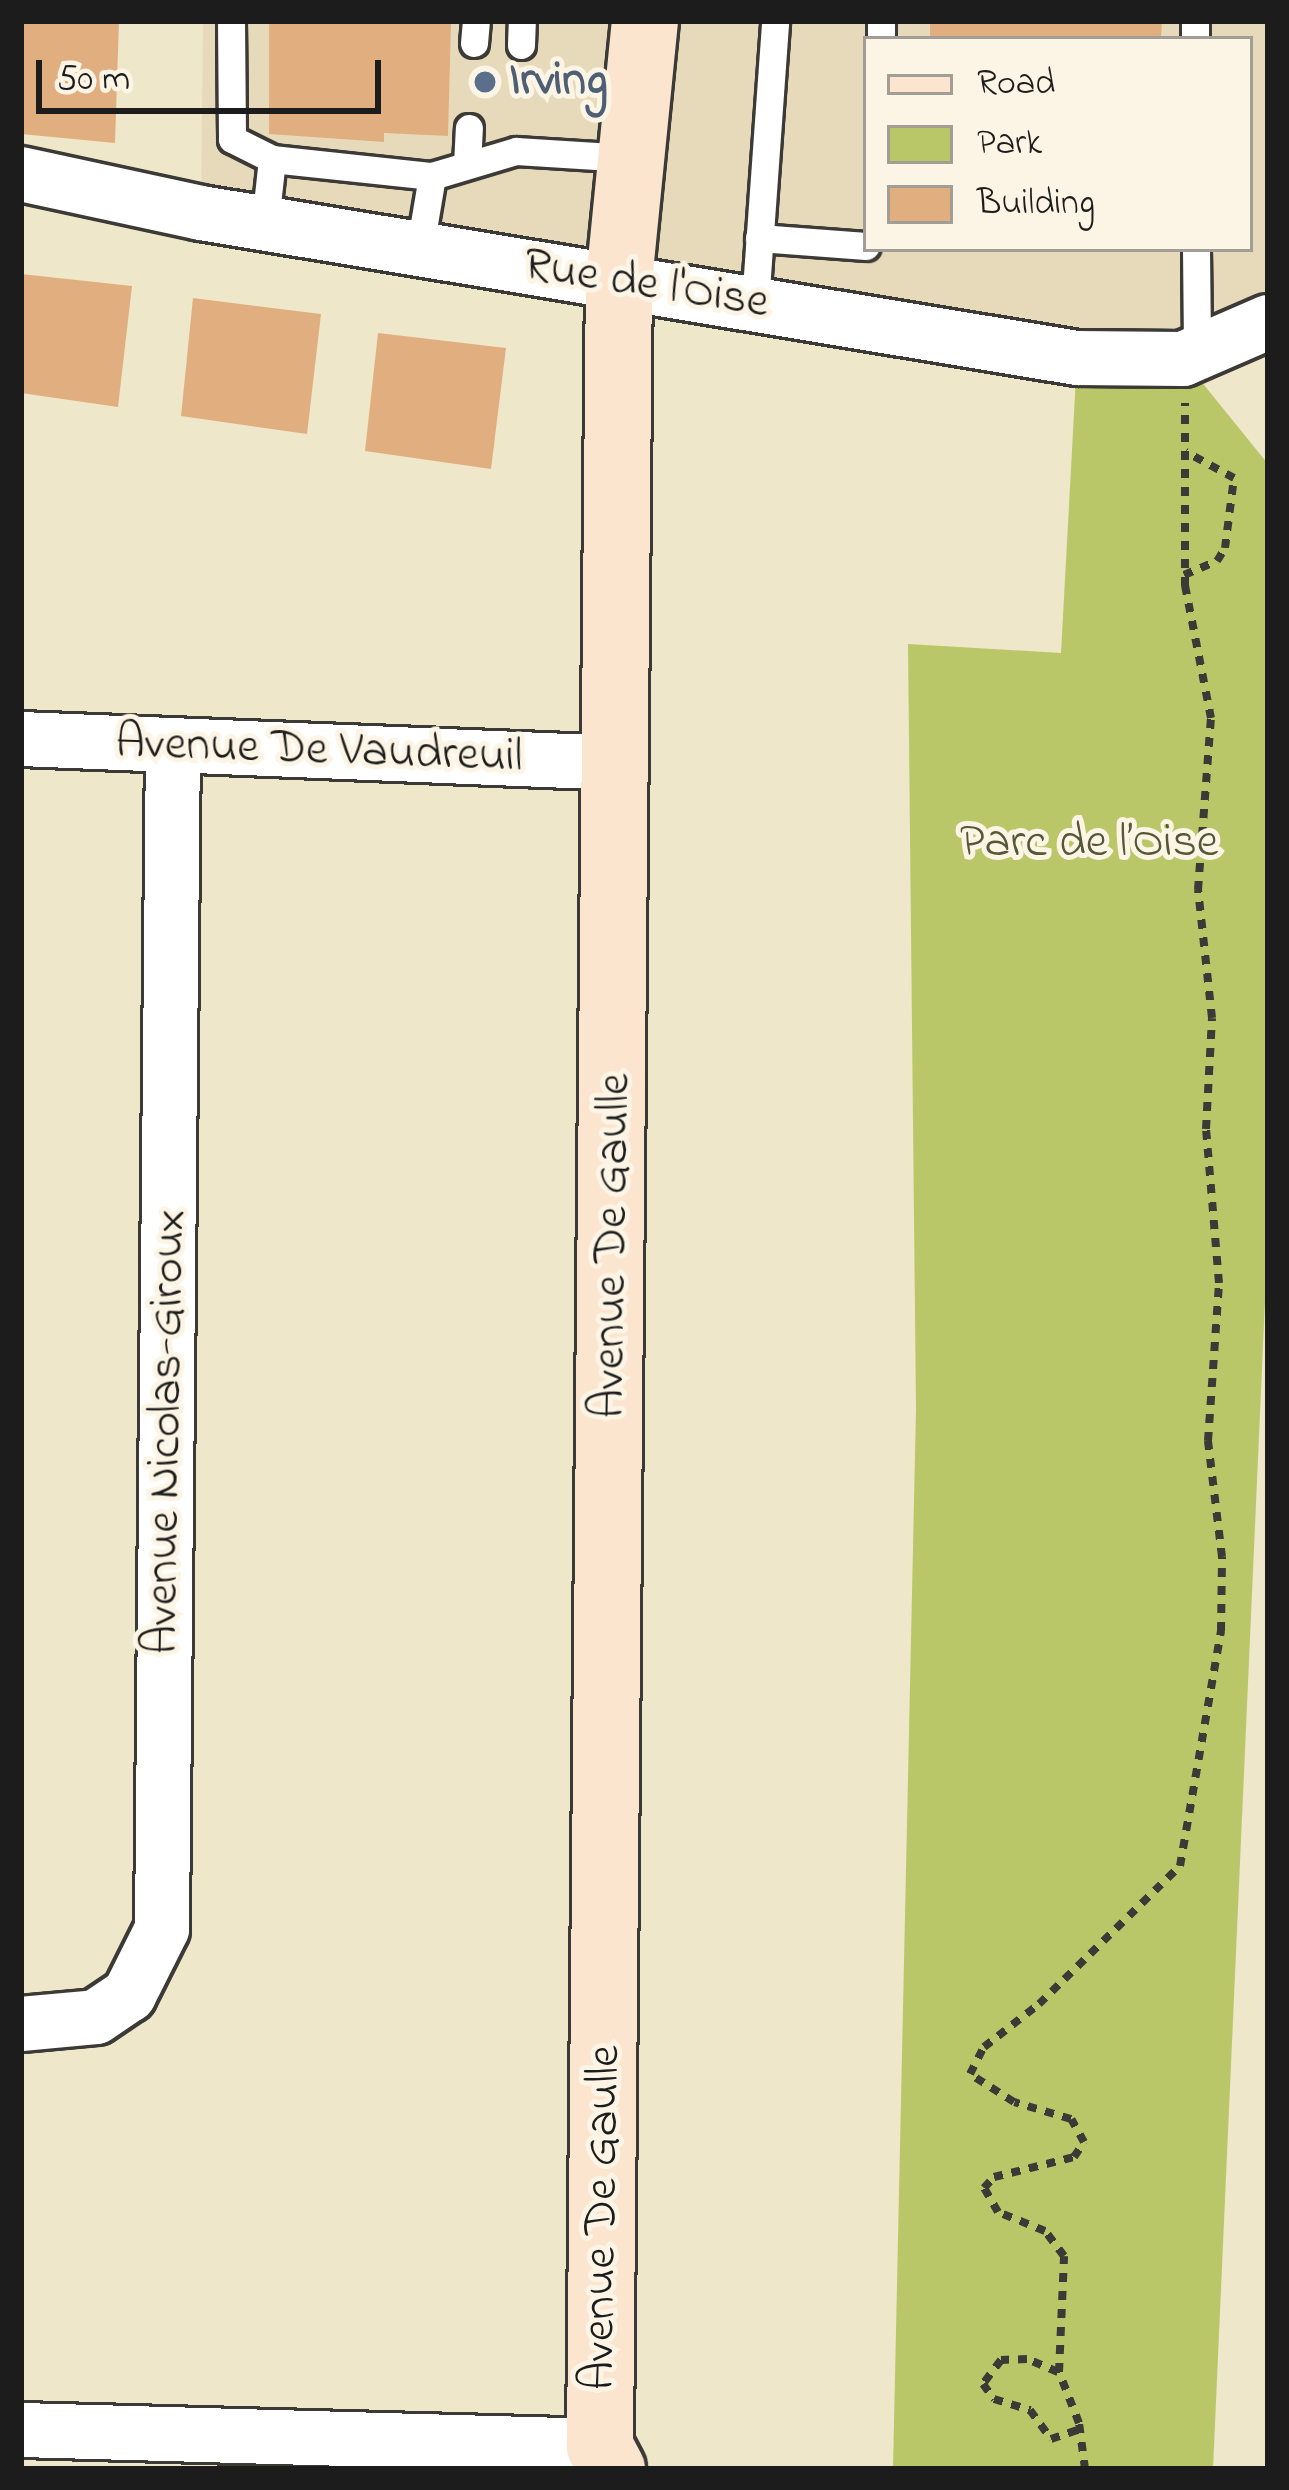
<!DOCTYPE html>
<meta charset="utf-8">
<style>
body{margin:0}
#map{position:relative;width:1289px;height:2490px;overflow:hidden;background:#eee7ca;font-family:"Indie Flower",sans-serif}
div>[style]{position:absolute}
.built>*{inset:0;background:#e7daba}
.green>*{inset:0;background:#bac768}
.building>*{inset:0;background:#e1af7f}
.path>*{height:8px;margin-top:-4px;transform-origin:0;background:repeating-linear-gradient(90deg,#3c3a36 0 9px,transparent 0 18px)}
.roads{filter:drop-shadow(3px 0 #3c3a36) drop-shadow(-3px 0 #3c3a36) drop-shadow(0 3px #3c3a36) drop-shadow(0 -3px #3c3a36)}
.lane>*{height:27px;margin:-13.5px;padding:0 13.5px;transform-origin:13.5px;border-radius:13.5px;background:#fff}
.street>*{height:54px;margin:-27px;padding:0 27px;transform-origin:27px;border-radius:27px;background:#fff}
.secondary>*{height:66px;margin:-33px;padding:0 33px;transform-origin:33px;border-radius:33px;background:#fce5cf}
.dots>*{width:33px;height:33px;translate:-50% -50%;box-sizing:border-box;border:6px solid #fcf5e5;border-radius:50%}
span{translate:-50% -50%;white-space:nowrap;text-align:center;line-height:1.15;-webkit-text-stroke:10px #fcf5e5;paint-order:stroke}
.service-label{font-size:48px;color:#4e5e75;font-weight:700}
.left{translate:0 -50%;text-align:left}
.street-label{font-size:48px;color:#1c1c1c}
.park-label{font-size:48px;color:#535837}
.frame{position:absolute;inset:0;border:24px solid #1c1c1c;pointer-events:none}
.legend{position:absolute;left:863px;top:36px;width:390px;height:216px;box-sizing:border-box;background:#fcf5e5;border:3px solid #a29e95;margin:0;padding:15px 21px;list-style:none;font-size:36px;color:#1c1c1c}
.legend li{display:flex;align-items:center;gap:24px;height:60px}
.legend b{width:60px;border:3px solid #a29e95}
.scale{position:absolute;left:36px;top:60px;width:345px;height:54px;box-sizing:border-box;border:6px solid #1c1c1c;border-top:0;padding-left:15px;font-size:36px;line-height:42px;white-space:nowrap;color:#1c1c1c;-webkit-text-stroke:9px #fcf5e5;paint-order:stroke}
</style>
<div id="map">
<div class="built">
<div style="clip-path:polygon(evenodd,203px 21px,1268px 21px,1268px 322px,1183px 359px,201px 213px,203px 21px,866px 39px,1250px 39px,1250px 249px,866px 249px,866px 39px)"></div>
</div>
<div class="green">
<div style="clip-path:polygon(1077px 358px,1183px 359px,1268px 464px,1268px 1234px,1213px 2469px,893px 2469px,916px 1409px,908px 644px,1061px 653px)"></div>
</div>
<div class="building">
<div style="clip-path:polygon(21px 21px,119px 21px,115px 143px,21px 134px)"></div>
<div style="clip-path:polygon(269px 21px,451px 24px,448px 136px,384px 133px,384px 142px,269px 134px)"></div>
<div style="clip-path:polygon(930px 21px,1162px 21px,1161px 39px,930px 39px)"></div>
<div style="clip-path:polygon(21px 274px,132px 286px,118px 407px,21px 393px)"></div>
<div style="clip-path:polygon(193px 298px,321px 314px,307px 434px,181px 416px)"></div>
<div style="clip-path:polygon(378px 333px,506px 348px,491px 469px,365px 451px)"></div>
</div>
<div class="path">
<div style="left:1184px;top:575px;width:36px;rotate:-23deg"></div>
<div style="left:1217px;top:561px;width:15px;rotate:-58deg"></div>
<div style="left:1225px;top:548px;width:71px;rotate:-82.7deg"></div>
<div style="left:1234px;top:478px;width:55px;rotate:-151.6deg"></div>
<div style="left:1058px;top:2372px;width:34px;rotate:-157deg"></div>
<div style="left:1027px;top:2359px;width:26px;rotate:178deg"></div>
<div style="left:1001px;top:2360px;width:30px;rotate:127deg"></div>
<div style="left:983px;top:2384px;width:19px;rotate:54deg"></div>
<div style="left:994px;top:2399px;width:38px;rotate:17deg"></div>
<div style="left:1030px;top:2410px;width:36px;rotate:54deg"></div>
<div style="left:1051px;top:2439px;width:31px;rotate:-19deg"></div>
<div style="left:1085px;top:2469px;width:46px;rotate:-97.4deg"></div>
<div style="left:1079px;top:2423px;width:55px;rotate:-111.4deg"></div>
<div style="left:1059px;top:2372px;width:116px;rotate:-87.5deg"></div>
<div style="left:1064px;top:2256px;width:31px;rotate:-127deg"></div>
<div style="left:1045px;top:2231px;width:51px;rotate:-158deg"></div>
<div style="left:998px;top:2212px;width:28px;rotate:-120deg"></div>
<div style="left:984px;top:2188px;width:15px;rotate:-48deg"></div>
<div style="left:994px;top:2177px;width:82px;rotate:-14deg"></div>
<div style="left:1074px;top:2157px;width:18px;rotate:-56deg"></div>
<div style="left:1084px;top:2142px;width:26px;rotate:-119deg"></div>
<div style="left:1071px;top:2119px;width:59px;rotate:-163.4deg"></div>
<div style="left:1014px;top:2102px;width:52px;rotate:-147.5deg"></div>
<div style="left:970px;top:2074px;width:30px;rotate:-63deg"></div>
<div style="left:984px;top:2047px;width:70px;rotate:-38deg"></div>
<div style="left:1039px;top:2004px;width:197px;rotate:-44.4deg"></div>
<div style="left:1180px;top:1866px;width:239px;rotate:-80.1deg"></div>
<div style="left:1221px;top:1631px;width:74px;rotate:-89.2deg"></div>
<div style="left:1222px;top:1557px;width:117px;rotate:-96.9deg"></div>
<div style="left:1208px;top:1441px;width:158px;rotate:-86deg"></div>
<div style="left:1219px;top:1283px;width:155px;rotate:-94.8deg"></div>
<div style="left:1206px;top:1129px;width:111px;rotate:-86.9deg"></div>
<div style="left:1212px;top:1018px;width:129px;rotate:-96.2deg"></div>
<div style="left:1198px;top:890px;width:172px;rotate:-85.7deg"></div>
<div style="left:1211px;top:718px;width:135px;rotate:-101.1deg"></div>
<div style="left:1185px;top:586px;width:183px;rotate:-90deg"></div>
</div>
<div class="roads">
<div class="lane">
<div style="left:231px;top:21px;width:118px;rotate:89.5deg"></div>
<div style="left:232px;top:139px;width:45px;rotate:26.6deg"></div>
<div style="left:272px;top:159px;width:63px;rotate:96.3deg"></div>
<div style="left:1195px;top:21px;width:18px;rotate:90deg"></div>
<div style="left:881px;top:39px;width:18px;rotate:-90deg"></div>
<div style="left:474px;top:43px;width:22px;rotate:-85deg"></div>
<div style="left:521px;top:45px;width:24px;rotate:-88deg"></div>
<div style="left:272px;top:159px;width:161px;rotate:6.1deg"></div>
<div style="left:432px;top:176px;width:88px;rotate:-16.6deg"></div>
<div style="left:516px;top:151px;width:112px;rotate:3.6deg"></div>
<div style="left:467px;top:164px;width:36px;rotate:-87deg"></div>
<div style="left:759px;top:238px;width:107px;rotate:4.3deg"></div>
<div style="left:420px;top:247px;width:72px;rotate:-80.4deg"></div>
<div style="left:1196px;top:249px;width:104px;rotate:89.4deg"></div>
<div style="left:755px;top:303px;width:283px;rotate:-85.9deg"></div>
</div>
<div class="street">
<div style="left:21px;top:174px;width:184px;rotate:12.2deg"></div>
<div style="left:201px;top:213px;width:888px;rotate:9.4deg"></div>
<div style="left:1077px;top:358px;width:106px;rotate:0.5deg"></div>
<div style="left:1183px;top:359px;width:93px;rotate:-23.5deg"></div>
<div style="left:21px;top:739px;width:597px;rotate:2.3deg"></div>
<div style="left:21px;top:2024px;width:75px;rotate:-5.3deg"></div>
<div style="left:96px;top:2017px;width:40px;rotate:-34deg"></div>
<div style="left:129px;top:1995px;width:74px;rotate:-63.4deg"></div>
<div style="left:162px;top:1929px;width:1184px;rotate:-89.47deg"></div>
<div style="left:21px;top:2430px;width:579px;rotate:1.58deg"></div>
</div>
<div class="secondary">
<div style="left:612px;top:2469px;width:26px;rotate:-118deg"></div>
<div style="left:600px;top:2446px;width:2165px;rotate:-89.5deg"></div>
<div style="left:619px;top:281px;width:261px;rotate:-84.3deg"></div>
</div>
</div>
<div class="dots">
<div style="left:485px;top:82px;background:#5c6f8a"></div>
</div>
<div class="service-label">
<span class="left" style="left:509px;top:82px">Irving</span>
</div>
<div class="street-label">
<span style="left:646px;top:285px;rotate:9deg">Rue de l'Oise</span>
<span style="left:319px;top:751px;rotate:2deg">Avenue De Vaudreuil</span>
<span style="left:613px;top:1246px;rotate:-89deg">Avenue De Gaulle</span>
<span style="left:167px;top:1432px;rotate:-89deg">Avenue Nicolas-Giroux</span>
<span style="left:603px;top:2218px;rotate:-89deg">Avenue De Gaulle</span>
</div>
<div class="park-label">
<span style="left:1089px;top:844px">Parc de l’Oise</span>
</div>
<div class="frame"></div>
<ul class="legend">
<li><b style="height:15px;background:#fce5cf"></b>Road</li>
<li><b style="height:33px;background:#bac768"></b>Park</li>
<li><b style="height:33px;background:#e1af7f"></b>Building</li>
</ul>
<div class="scale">50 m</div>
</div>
